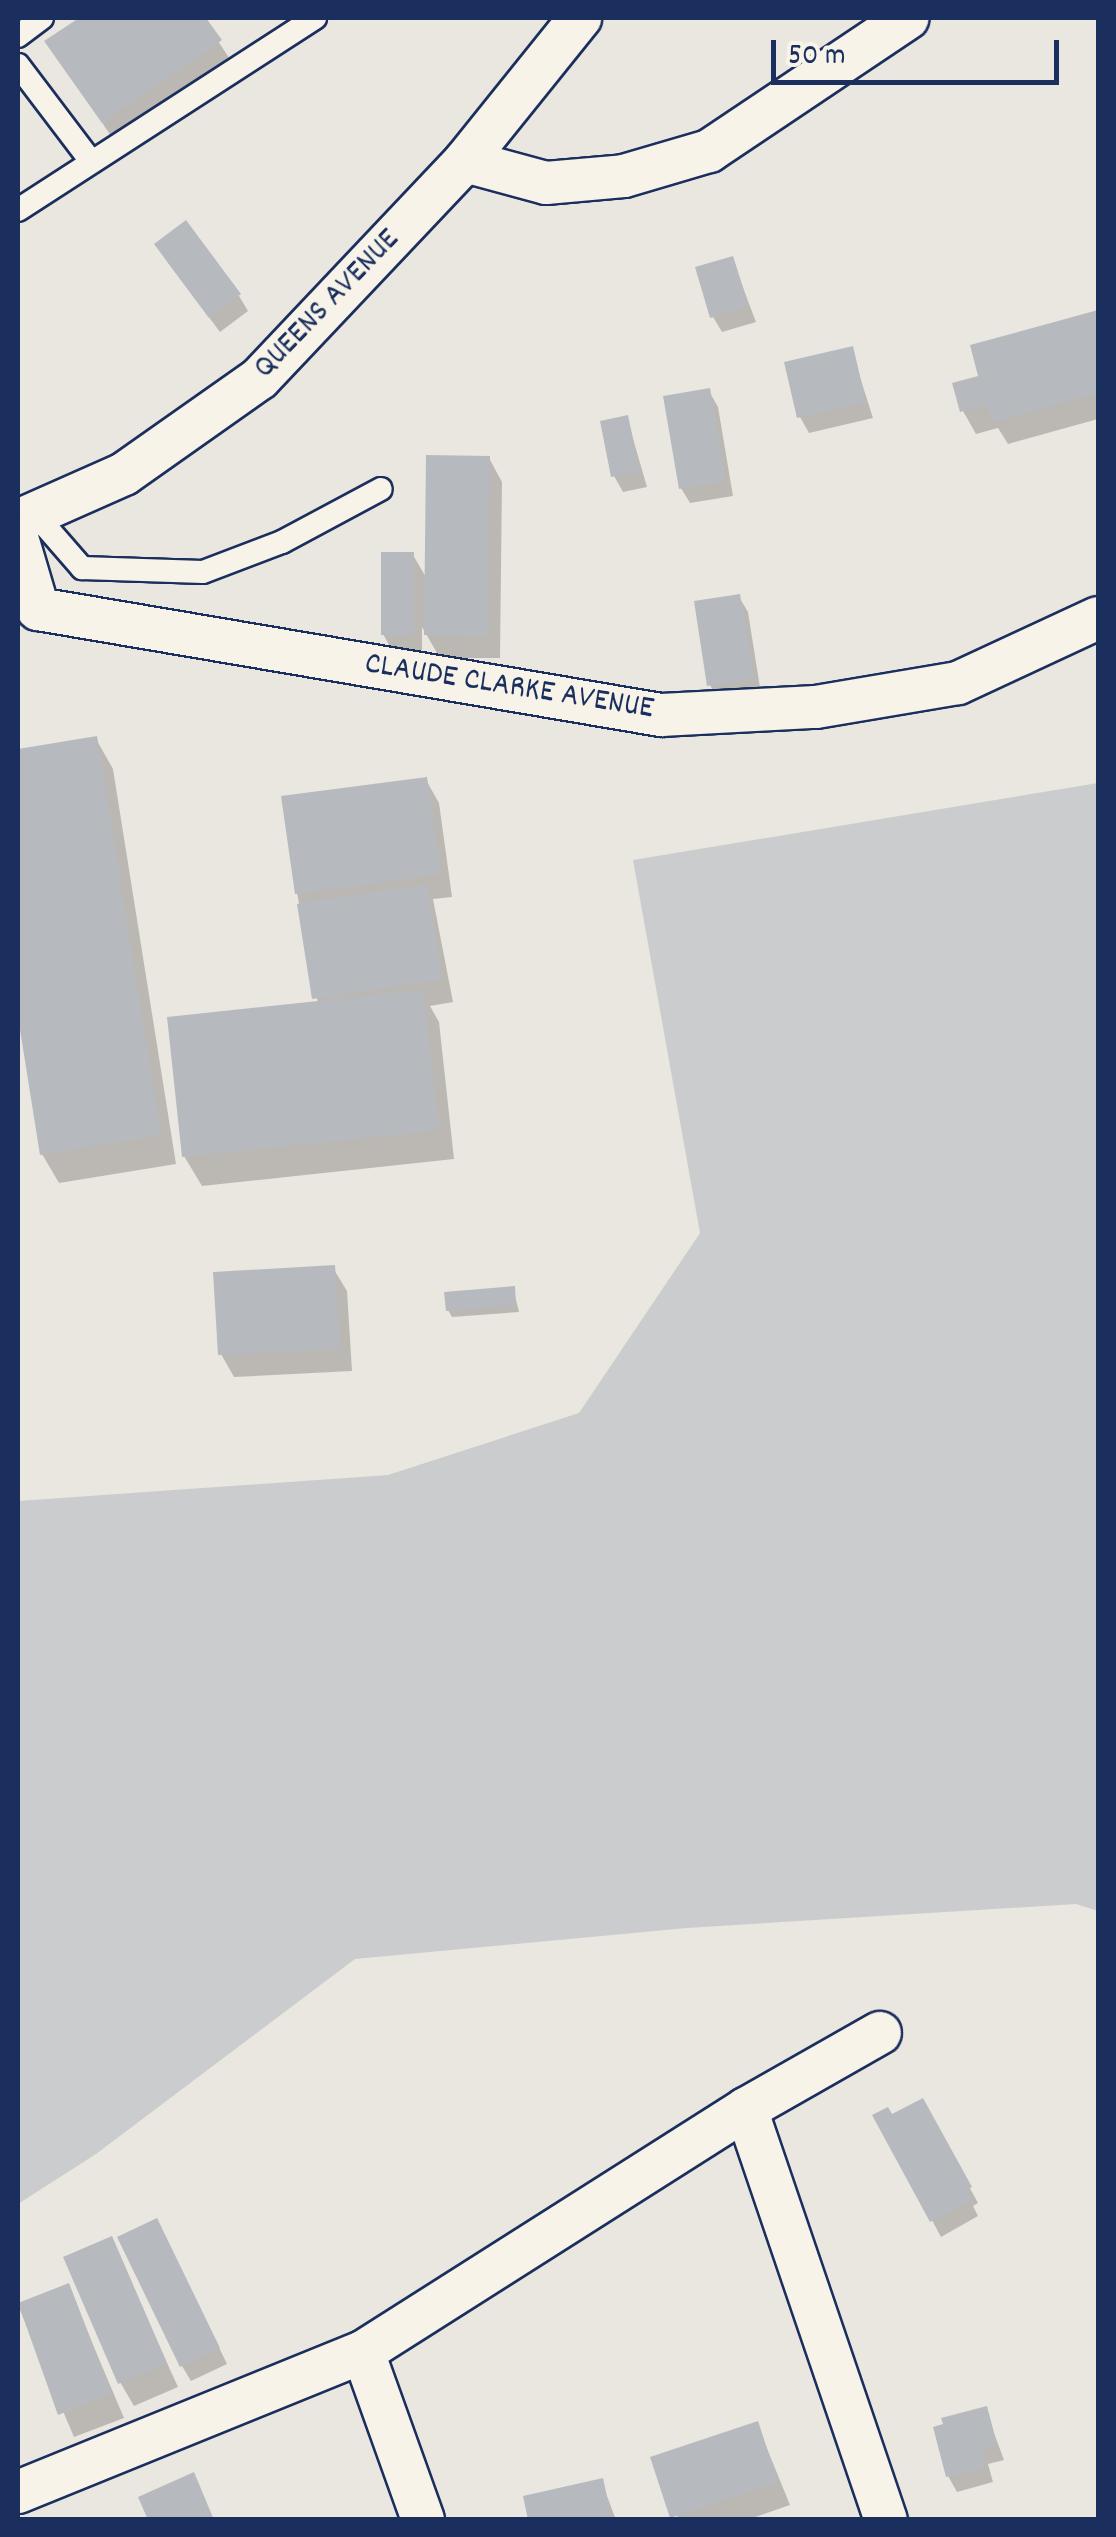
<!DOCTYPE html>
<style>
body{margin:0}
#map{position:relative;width:1116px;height:2537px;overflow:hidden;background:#eae7e0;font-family:Dekko,sans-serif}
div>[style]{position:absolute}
.green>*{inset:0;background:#cbcccd}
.shadow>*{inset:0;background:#0003}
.building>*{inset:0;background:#b6babf}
.roads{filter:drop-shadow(2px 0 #1b2f5e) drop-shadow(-2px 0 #1b2f5e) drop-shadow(0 2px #1b2f5e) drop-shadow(0 -2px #1b2f5e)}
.lane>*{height:22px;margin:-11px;padding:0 11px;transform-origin:11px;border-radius:11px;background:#f7f3e8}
.street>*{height:42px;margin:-21px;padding:0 21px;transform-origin:21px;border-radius:21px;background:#f7f3e8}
span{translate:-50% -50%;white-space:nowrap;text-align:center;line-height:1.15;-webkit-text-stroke:10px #f7f3e8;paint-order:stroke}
.street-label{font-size:32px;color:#1b2f5e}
.frame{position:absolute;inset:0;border:20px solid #1b2f5e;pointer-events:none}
.scale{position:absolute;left:771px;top:40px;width:288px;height:45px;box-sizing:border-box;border:5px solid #1b2f5e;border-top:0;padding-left:12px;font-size:30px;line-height:35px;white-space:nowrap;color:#1b2f5e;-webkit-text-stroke:8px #f7f3e8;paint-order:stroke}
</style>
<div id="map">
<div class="green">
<div style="clip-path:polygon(1098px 783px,1098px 1911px,1076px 1904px,687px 1928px,355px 1959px,96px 2154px,18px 2204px,18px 1501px,388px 1475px,579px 1413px,700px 1233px,633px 860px)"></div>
</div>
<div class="shadow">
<div style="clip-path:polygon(83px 18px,203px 18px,233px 64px,117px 145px,48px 42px)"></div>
<div style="clip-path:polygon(732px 259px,756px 322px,722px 332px,713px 317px)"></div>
<div style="clip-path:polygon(166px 260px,239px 296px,248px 311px,220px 332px)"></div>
<div style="clip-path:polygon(1098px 312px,1098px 419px,1008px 444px,998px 428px,976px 434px,963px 411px,981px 378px,973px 346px)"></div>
<div style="clip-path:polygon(851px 349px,873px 418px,809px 433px,800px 417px)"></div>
<div style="clip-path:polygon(709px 391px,718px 407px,733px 496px,690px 503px,681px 488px)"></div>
<div style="clip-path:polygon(627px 418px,647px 487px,623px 492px,614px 476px)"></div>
<div style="clip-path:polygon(489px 458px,502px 482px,500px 658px,440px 658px,422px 627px,422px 650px,392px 650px,383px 634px,413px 555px,427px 579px)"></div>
<div style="clip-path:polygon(739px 597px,748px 612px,761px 694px,719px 701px,710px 685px)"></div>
<div style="clip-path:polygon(96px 739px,113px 769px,176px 1164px,59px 1183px,42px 1154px,18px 1015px,18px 751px)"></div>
<div style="clip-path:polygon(426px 780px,439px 803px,452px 897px,433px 899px,453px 1002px,430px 1006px,439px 1022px,454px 1159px,202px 1186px,184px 1156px,318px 1004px,297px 893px)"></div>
<div style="clip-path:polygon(333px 1268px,347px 1291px,352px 1371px,234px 1377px,221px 1354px)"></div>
<div style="clip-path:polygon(513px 1288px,519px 1312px,452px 1317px,448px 1310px)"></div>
<div style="clip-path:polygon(922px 2101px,978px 2203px,973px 2206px,978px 2216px,941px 2237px,876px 2116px,891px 2117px)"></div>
<div style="clip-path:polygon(165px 2236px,227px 2364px,191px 2381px,182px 2366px)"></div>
<div style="clip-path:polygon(111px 2240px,178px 2387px,134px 2406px,120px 2382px)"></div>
<div style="clip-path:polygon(68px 2286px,124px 2418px,74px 2437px,18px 2305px)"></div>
<div style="clip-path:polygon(985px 2409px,1004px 2460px,988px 2464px,993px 2482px,957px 2492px,948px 2476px)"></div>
<div style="clip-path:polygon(757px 2424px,790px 2505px,747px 2520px,674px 2520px)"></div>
<div style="clip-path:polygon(601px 2480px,616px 2520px,531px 2520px)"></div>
</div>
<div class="building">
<div style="clip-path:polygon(79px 18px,206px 18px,222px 40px,102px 123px,44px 41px)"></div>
<div style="clip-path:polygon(186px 220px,241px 294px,209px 318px,154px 244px)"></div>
<div style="clip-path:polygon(733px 256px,749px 306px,710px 318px,695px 267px)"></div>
<div style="clip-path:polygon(1098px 310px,1098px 393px,992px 422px,987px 404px,960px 412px,952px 383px,978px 376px,970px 345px)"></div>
<div style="clip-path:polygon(853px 346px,866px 402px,797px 418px,784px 362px)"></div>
<div style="clip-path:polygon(710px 388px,726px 481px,679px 489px,663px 396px)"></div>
<div style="clip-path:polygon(628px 415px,640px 472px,611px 477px,600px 421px)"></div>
<div style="clip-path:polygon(426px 455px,490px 456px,488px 636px,424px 635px)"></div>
<div style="clip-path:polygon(381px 552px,414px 552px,414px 635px,381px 635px)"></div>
<div style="clip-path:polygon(740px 594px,754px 678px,707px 686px,694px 601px)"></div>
<div style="clip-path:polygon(97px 736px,161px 1135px,40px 1155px,18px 1017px,18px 749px)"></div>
<div style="clip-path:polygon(427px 777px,441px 874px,295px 894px,281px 796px)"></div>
<div style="clip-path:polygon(427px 884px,442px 979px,312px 999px,297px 904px)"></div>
<div style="clip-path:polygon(423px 990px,439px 1130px,182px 1157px,167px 1017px)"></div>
<div style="clip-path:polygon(335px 1265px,340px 1349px,218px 1355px,213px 1272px)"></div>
<div style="clip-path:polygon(515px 1286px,516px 1305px,446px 1311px,444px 1292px)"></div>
<div style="clip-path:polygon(923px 2098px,972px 2187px,966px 2190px,972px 2200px,930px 2222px,872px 2115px,888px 2107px,892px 2114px)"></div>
<div style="clip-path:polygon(157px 2218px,220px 2348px,180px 2367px,117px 2237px)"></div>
<div style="clip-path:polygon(112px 2236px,167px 2363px,118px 2384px,63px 2257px)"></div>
<div style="clip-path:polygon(69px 2283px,112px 2394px,58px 2415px,18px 2303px)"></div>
<div style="clip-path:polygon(987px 2406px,997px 2444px,981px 2449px,986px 2467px,946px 2477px,933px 2427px,943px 2424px,941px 2418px)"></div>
<div style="clip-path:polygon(758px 2421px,778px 2482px,670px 2518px,650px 2457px)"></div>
<div style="clip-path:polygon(194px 2472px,214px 2520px,148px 2520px,138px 2497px)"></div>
<div style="clip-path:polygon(603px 2478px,612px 2520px,528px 2520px,523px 2496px)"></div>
</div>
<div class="roads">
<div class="lane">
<div style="left:18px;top:36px;width:30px;rotate:-37deg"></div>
<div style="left:18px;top:65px;width:119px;rotate:52.8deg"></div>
<div style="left:18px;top:210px;width:354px;rotate:-32.9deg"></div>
<div style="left:35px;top:514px;width:72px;rotate:49deg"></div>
<div style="left:82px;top:568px;width:121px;rotate:1.9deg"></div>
<div style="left:203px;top:572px;width:85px;rotate:-20.8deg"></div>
<div style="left:282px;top:542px;width:112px;rotate:-28.2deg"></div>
</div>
<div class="street">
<div style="left:465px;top:161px;width:84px;rotate:15.2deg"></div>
<div style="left:546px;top:183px;width:78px;rotate:-5.1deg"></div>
<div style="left:624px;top:176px;width:89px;rotate:-16.4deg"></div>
<div style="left:709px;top:151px;width:239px;rotate:-33.8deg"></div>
<div style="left:18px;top:521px;width:116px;rotate:-23.9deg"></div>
<div style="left:124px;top:474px;width:166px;rotate:-35.2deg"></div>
<div style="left:260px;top:378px;width:299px;rotate:-46.6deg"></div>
<div style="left:465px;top:161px;width:184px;rotate:-51.2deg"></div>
<div style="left:18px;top:541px;width:71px;rotate:73.6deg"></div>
<div style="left:38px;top:609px;width:632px;rotate:9.66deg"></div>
<div style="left:661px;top:715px;width:155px;rotate:-3deg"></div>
<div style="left:816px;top:707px;width:144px;rotate:-9.6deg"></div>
<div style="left:958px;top:683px;width:154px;rotate:-24.9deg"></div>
<div style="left:746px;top:2109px;width:434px;rotate:71.2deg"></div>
<div style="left:363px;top:2352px;width:178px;rotate:70.3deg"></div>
<div style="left:18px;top:2492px;width:372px;rotate:-22.1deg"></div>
<div style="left:363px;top:2352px;width:454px;rotate:-32.4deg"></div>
<div style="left:746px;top:2109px;width:154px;rotate:-29.6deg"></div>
</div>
</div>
<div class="street-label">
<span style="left:328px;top:305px;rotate:-46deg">QUEENS AVENUE</span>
<span style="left:509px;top:688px;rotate:9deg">CLAUDE CLARKE AVENUE</span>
</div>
<div class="frame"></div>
<div class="scale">50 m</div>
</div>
